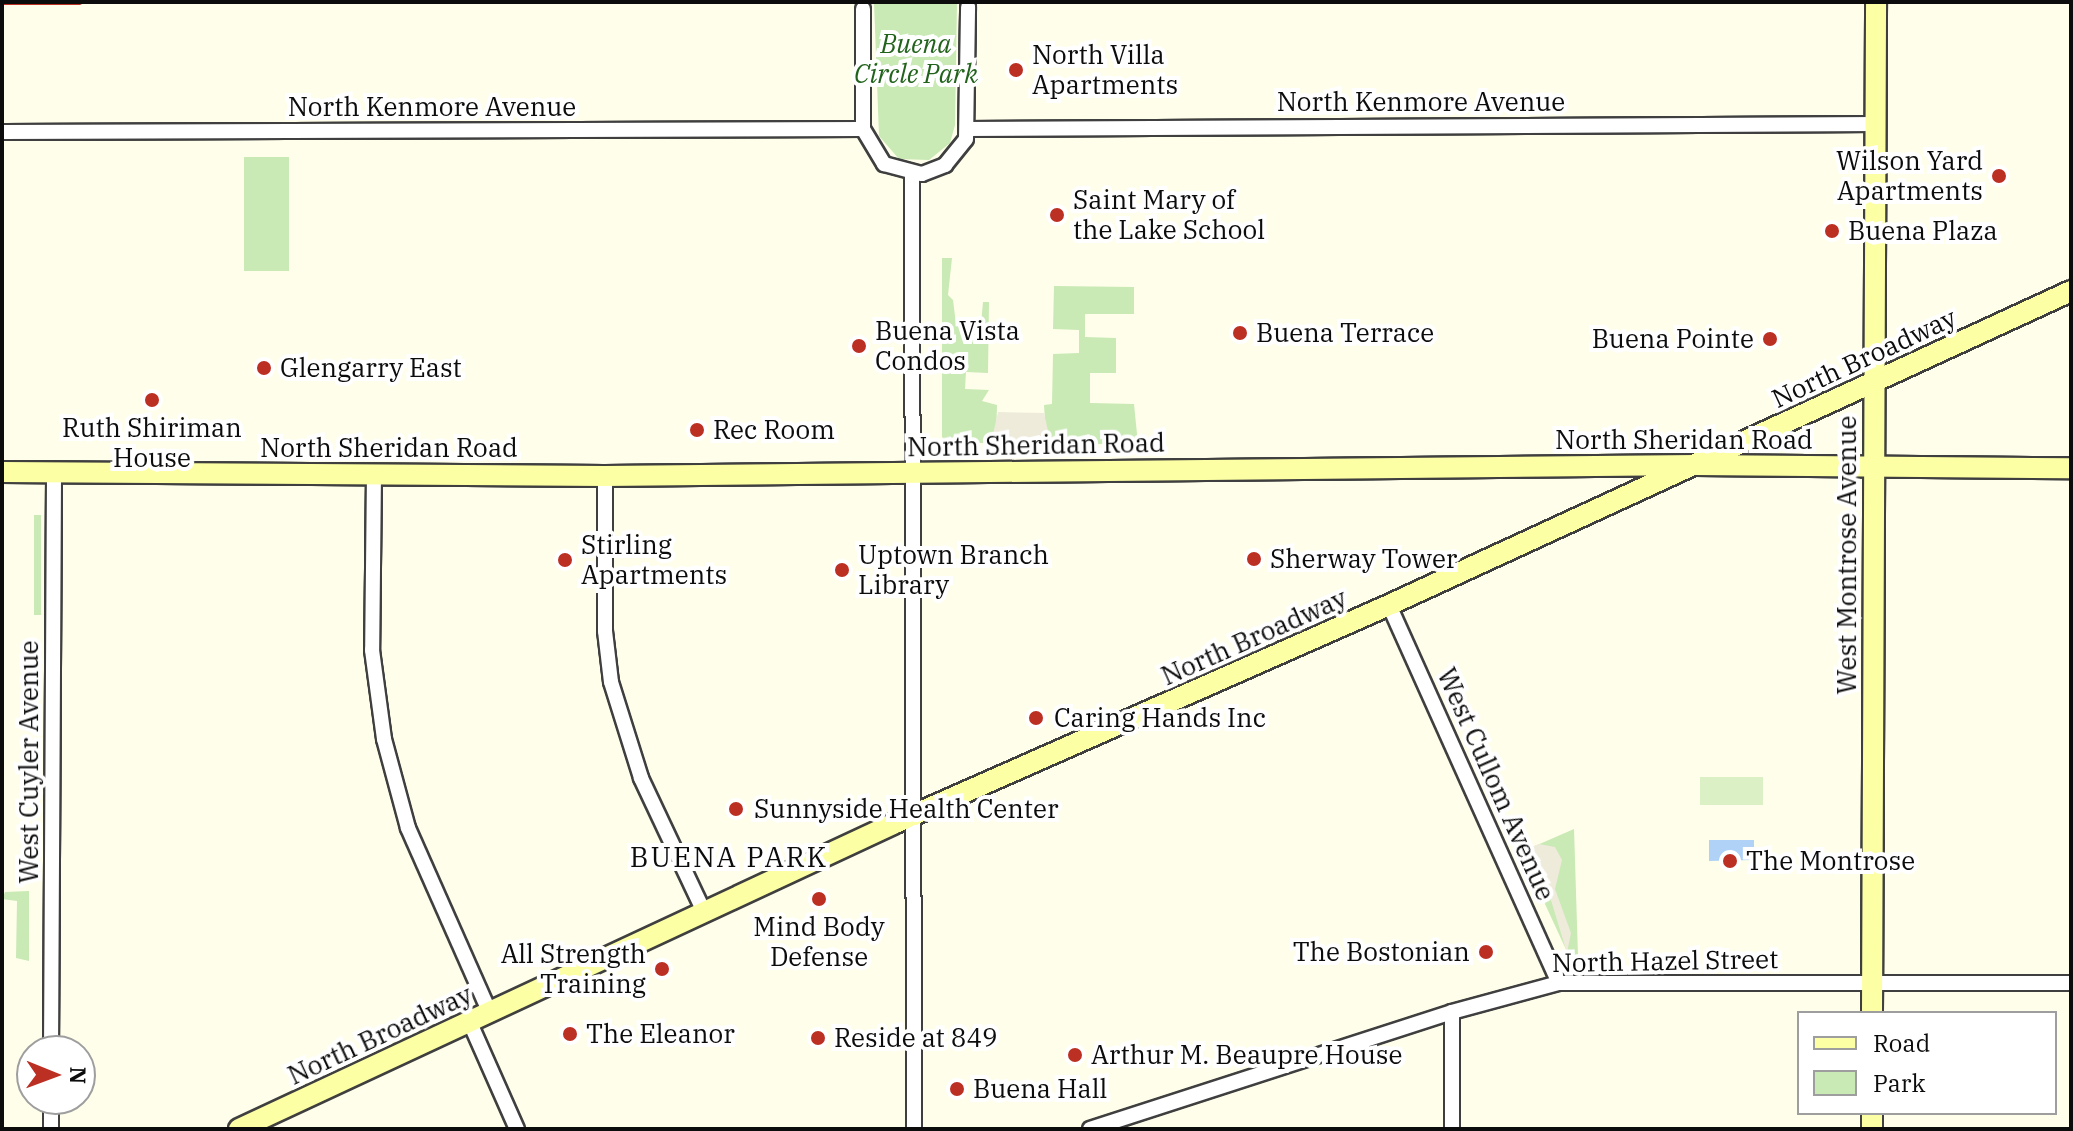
<!DOCTYPE html>
<style>
body{margin:0}
#map{position:relative;width:2073px;height:1131px;overflow:hidden;background:#fffeea;font-family:"IBM Plex Serif",serif}
div>[style]{position:absolute}
.green>*{inset:0;background:#c9e9b5}
.pitch>*{inset:0;background:#dcf0c6}
.plaza>*{inset:0;background:#eeebdb}
.water>*{inset:0;background:#afd2f6}
.roads{filter:drop-shadow(2px 0 #3f3f3f) drop-shadow(-2px 0 #3f3f3f) drop-shadow(0 2px #3f3f3f) drop-shadow(0 -2px #3f3f3f)}
.street>*{height:14px;margin:-7px;padding:0 7px;transform-origin:7px;border-radius:7px;background:#fff}
.secondary>*{height:20px;margin:-10px;padding:0 10px;transform-origin:10px;border-radius:10px;background:#fdffa5}
.rail>*{height:5px;margin:-2.5px;padding:0 2.5px;transform-origin:2.5px;border-radius:2.5px;background:#bc3024}
.dots>*{width:22px;height:22px;translate:-50% -50%;box-sizing:border-box;border:4px solid #fff;border-radius:50%}
span{translate:-50% -50%;white-space:nowrap;text-align:center;line-height:1.15;-webkit-text-stroke:8px #fff;paint-order:stroke}
.park-label{font-size:26px;color:#22631c;font-style:italic}
.poi-label{font-size:26px;color:#0c0c0c}
.left{translate:0 -50%;text-align:left}
.right{translate:-100% -50%;text-align:right}
.street-label{font-size:26px;color:#0c0c0c}
.neighbourhood-label{font-size:28px;color:#0c0c0c;letter-spacing:2px}
.frame{position:absolute;inset:0;border:4px solid #0c0c0c;pointer-events:none}
.legend{position:absolute;left:1797px;top:1011px;width:260px;height:104px;box-sizing:border-box;background:#fff;border:2px solid #9e9e9e;margin:0;padding:10px 14px;list-style:none;font-size:24px;color:#0c0c0c}
.legend li{display:flex;align-items:center;gap:16px;height:40px}
.legend b{width:40px;border:2px solid #9e9e9e}
.north{position:absolute;left:16px;top:1035px;width:80px;height:80px;box-sizing:border-box;background:#fff;border:2px solid #9e9e9e;border-radius:50%;rotate:91deg;font-size:22px;font-weight:700;line-height:32px;text-align:center;color:#0c0c0c}
.north::after{content:'';display:block;margin:auto;width:28px;height:36px;background:#bc3024;clip-path:polygon(50% 0,100% 100%,50% 72%,0 100%)}
</style>
<div id="map">
<div class="green">
<div style="clip-path:polygon(874px 2px,957px 2px,955px 125px,950px 143px,929px 160px,899px 159px,879px 136px)"></div>
<div style="clip-path:polygon(244px 157px,289px 157px,289px 271px,244px 271px)"></div>
<div style="clip-path:polygon(942px 258px,952px 258px,948px 295px,953px 300px,956px 324px,981px 324px,983px 302px,989px 302px,988px 373px,966px 372px,965px 389px,989px 390px,982px 401px,997px 405px,996px 437px,991px 443px,948px 443px,942px 437px)"></div>
<div style="clip-path:polygon(1054px 286px,1134px 287px,1134px 314px,1085px 314px,1085px 337px,1116px 338px,1116px 373px,1090px 373px,1090px 403px,1134px 404px,1138px 444px,1051px 444px,1046px 438px,1044px 405px,1052px 404px,1053px 354px,1079px 353px,1079px 330px,1053px 329px)"></div>
<div style="clip-path:polygon(34px 515px,41px 515px,41px 615px,34px 615px)"></div>
<div style="clip-path:polygon(1574px 829px,1578px 957px,1569px 956px,1521px 852px)"></div>
<div style="clip-path:polygon(29px 891px,29px 961px,16px 958px,17px 901px,2px 899px,5px 892px)"></div>
</div>
<div class="pitch">
<div style="clip-path:polygon(1700px 777px,1763px 777px,1763px 805px,1700px 805px)"></div>
</div>
<div class="plaza">
<div style="clip-path:polygon(998px 412px,1044px 413px,1051px 444px,991px 443px)"></div>
<div style="clip-path:polygon(1539px 844px,1555px 847px,1562px 860px,1555px 889px,1571px 933px,1567px 953px,1547px 887px,1528px 861px,1529px 848px)"></div>
</div>
<div class="water">
<div style="clip-path:polygon(1709px 840px,1754px 840px,1754px 860px,1709px 861px)"></div>
</div>
<div class="roads">
<div class="street">
<div style="left:863px;top:9px;width:120px;rotate:90deg"></div>
<div style="left:863px;top:129px;width:41px;rotate:59deg"></div>
<div style="left:884px;top:164px;width:39px;rotate:15deg"></div>
<div style="left:922px;top:174px;width:25px;rotate:-21deg"></div>
<div style="left:945px;top:165px;width:33px;rotate:-51deg"></div>
<div style="left:966px;top:139px;width:132px;rotate:-89.1deg"></div>
<div style="left:967px;top:129px;width:909px;rotate:-0.32deg"></div>
<div style="left:2px;top:132px;width:861px;rotate:-0.2deg"></div>
<div style="left:912px;top:174px;width:955px;rotate:89.88deg"></div>
<div style="left:374px;top:473px;width:177px;rotate:90.6deg"></div>
<div style="left:372px;top:650px;width:90px;rotate:82.3deg"></div>
<div style="left:384px;top:739px;width:92px;rotate:74.9deg"></div>
<div style="left:408px;top:828px;width:202px;rotate:66.1deg"></div>
<div style="left:605px;top:476px;width:155px;rotate:90deg"></div>
<div style="left:605px;top:631px;width:51px;rotate:83.3deg"></div>
<div style="left:611px;top:682px;width:101px;rotate:72.6deg"></div>
<div style="left:641px;top:778px;width:150px;rotate:64.8deg"></div>
<div style="left:1389px;top:605px;width:414px;rotate:65.8deg"></div>
<div style="left:1452px;top:1012px;width:117px;rotate:90deg"></div>
<div style="left:470px;top:1023px;width:116px;rotate:66.1deg"></div>
<div style="left:51px;top:1051px;width:579px;rotate:-89.7deg"></div>
<div style="left:51px;top:1129px;width:30px;rotate:-90deg"></div>
<div style="left:1090px;top:1129px;width:380px;rotate:-17.9deg"></div>
<div style="left:1452px;top:1012px;width:111px;rotate:-15.2deg"></div>
<div style="left:1559px;top:983px;width:512px"></div>
</div>
<div class="secondary">
<div style="left:2px;top:472px;width:603px;rotate:0.38deg"></div>
<div style="left:605px;top:476px;width:1091px;rotate:-0.58deg"></div>
<div style="left:1696px;top:465px;width:375px;rotate:0.5deg"></div>
<div style="left:1872px;top:1013px;width:1011px;rotate:-89.77deg"></div>
<div style="left:1872px;top:1113px;width:16px;rotate:90deg"></div>
<div style="left:239px;top:1129px;width:722px;rotate:-25deg"></div>
<div style="left:893px;top:824px;width:542px;rotate:-23.82deg"></div>
<div style="left:1389px;top:605px;width:751px;rotate:-24.72deg"></div>
</div>
</div>
<div class="rail">
<div style="left:2px;top:2px;width:77px"></div>
</div>
<div class="dots">
<div style="left:1016px;top:70px;background:#bc3024"></div>
<div style="left:1999px;top:176px;background:#bc3024"></div>
<div style="left:1057px;top:215px;background:#bc3024"></div>
<div style="left:1832px;top:231px;background:#bc3024"></div>
<div style="left:1240px;top:333px;background:#bc3024"></div>
<div style="left:1770px;top:339px;background:#bc3024"></div>
<div style="left:859px;top:346px;background:#bc3024"></div>
<div style="left:264px;top:368px;background:#bc3024"></div>
<div style="left:152px;top:400px;background:#bc3024"></div>
<div style="left:697px;top:430px;background:#bc3024"></div>
<div style="left:1254px;top:559px;background:#bc3024"></div>
<div style="left:565px;top:560px;background:#bc3024"></div>
<div style="left:842px;top:570px;background:#bc3024"></div>
<div style="left:1036px;top:718px;background:#bc3024"></div>
<div style="left:736px;top:809px;background:#bc3024"></div>
<div style="left:1730px;top:861px;background:#bc3024"></div>
<div style="left:819px;top:899px;background:#bc3024"></div>
<div style="left:1486px;top:952px;background:#bc3024"></div>
<div style="left:662px;top:969px;background:#bc3024"></div>
<div style="left:570px;top:1034px;background:#bc3024"></div>
<div style="left:818px;top:1038px;background:#bc3024"></div>
<div style="left:1075px;top:1055px;background:#bc3024"></div>
<div style="left:957px;top:1089px;background:#bc3024"></div>
</div>
<div class="park-label">
<span style="left:916px;top:59px">Buena<br>Circle Park</span>
</div>
<div class="poi-label">
<span class="left" style="left:1032px;top:70px">North Villa<br>Apartments</span>
<span class="right" style="left:1983px;top:176px">Wilson Yard<br>Apartments</span>
<span class="left" style="left:1073px;top:215px">Saint Mary of<br>the Lake School</span>
<span class="left" style="left:1848px;top:231px">Buena Plaza</span>
<span class="left" style="left:875px;top:346px">Buena Vista<br>Condos</span>
<span class="left" style="left:1256px;top:333px">Buena Terrace</span>
<span class="right" style="left:1754px;top:339px">Buena Pointe</span>
<span class="left" style="left:280px;top:368px">Glengarry East</span>
<span style="left:152px;top:443px">Ruth Shiriman<br>House</span>
<span class="left" style="left:713px;top:430px">Rec Room</span>
<span class="left" style="left:581px;top:560px">Stirling<br>Apartments</span>
<span class="left" style="left:858px;top:570px">Uptown Branch<br>Library</span>
<span class="left" style="left:1270px;top:559px">Sherway Tower</span>
<span class="left" style="left:1054px;top:718px">Caring Hands Inc</span>
<span class="left" style="left:754px;top:809px">Sunnyside Health Center</span>
<span class="left" style="left:1746px;top:861px">The Montrose</span>
<span style="left:819px;top:942px">Mind Body<br>Defense</span>
<span class="right" style="left:1470px;top:952px">The Bostonian</span>
<span class="right" style="left:646px;top:969px">All Strength<br>Training</span>
<span class="left" style="left:586px;top:1034px">The Eleanor</span>
<span class="left" style="left:834px;top:1038px">Reside at 849</span>
<span class="left" style="left:1091px;top:1055px">Arthur M. Beaupre House</span>
<span class="left" style="left:973px;top:1089px">Buena Hall</span>
</div>
<div class="street-label">
<span style="left:1421px;top:102px">North Kenmore Avenue</span>
<span style="left:432px;top:107px">North Kenmore Avenue</span>
<span style="left:1864px;top:358px;rotate:-25deg">North Broadway</span>
<span style="left:1684px;top:440px">North Sheridan Road</span>
<span style="left:1036px;top:445px;rotate:-1deg">North Sheridan Road</span>
<span style="left:389px;top:448px">North Sheridan Road</span>
<span style="left:1847px;top:555px;rotate:-90deg">West Montrose Avenue</span>
<span style="left:1254px;top:637px;rotate:-24deg">North Broadway</span>
<span style="left:29px;top:762px;rotate:-90deg">West Cuyler Avenue</span>
<span style="left:1496px;top:784px;rotate:66deg">West Cullom Avenue</span>
<span style="left:1665px;top:961px;rotate:-1deg">North Hazel Street</span>
<span style="left:380px;top:1035px;rotate:-25deg">North Broadway</span>
</div>
<div class="neighbourhood-label">
<span style="left:729px;top:857px">BUENA PARK</span>
</div>
<div class="frame"></div>
<ul class="legend">
<li><b style="height:10px;background:#fdffa5"></b>Road</li>
<li><b style="height:22px;background:#c9e9b5"></b>Park</li>
</ul>
<div class="north">N</div>
</div>
